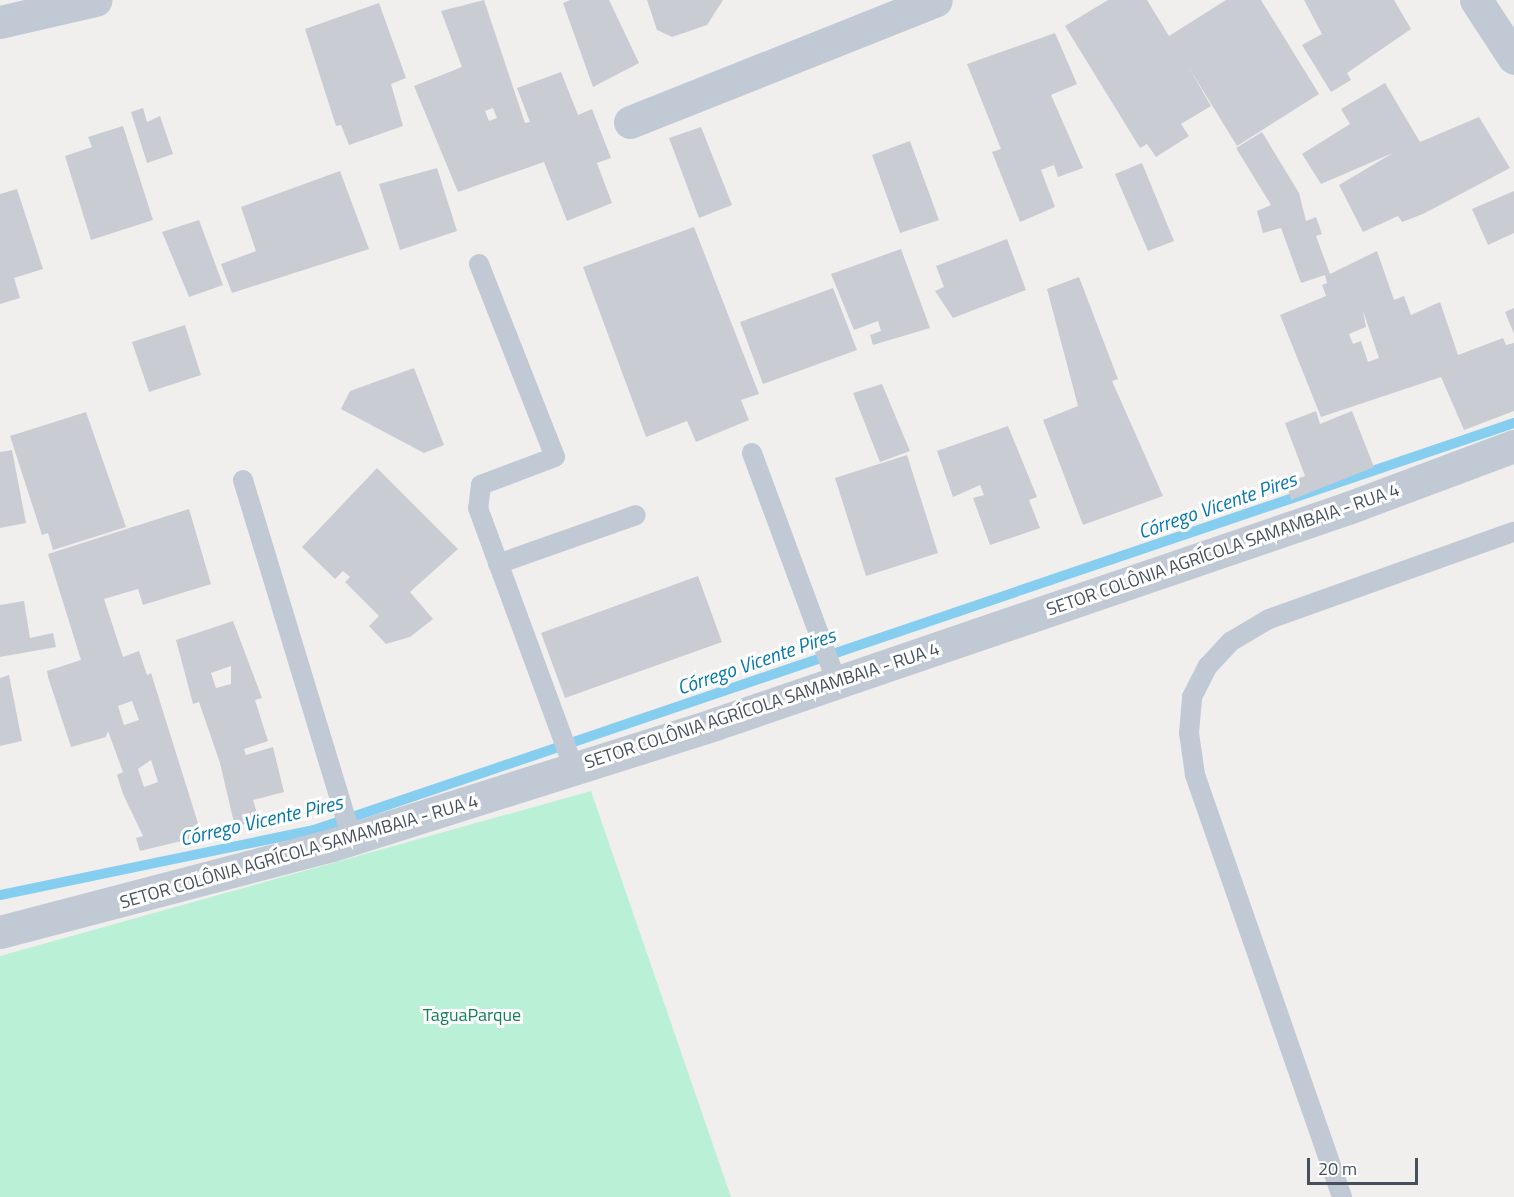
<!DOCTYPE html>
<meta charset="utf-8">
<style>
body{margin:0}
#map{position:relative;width:1514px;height:1197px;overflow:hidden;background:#f1eeee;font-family:"Titillium Web",sans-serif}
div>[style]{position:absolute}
.green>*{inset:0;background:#baf1d6}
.stream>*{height:10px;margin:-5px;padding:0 5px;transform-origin:5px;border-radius:5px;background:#85cef0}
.building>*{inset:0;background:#caccd4}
.service>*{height:20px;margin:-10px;padding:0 10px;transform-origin:10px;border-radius:10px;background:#c1c9d4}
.minor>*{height:33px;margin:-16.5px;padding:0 16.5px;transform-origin:16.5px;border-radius:16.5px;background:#c1c9d4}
.tertiary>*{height:33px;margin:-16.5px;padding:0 16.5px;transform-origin:16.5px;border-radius:16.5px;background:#c1c9d4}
span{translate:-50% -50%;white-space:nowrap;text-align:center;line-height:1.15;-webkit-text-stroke:6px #fff;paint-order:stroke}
.street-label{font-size:18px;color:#454f5d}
.park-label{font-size:18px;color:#128257}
.water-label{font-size:20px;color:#0578b0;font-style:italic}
.scale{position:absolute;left:1307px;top:1158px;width:111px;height:27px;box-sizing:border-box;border:3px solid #454f5d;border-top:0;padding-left:8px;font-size:18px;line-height:21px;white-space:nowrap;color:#454f5d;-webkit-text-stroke:4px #fff;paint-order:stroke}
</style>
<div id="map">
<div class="green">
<div style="clip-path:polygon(591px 791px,731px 1197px,0 1197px,0 956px)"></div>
</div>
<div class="stream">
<div style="left:0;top:895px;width:321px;rotate:-11.7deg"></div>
<div style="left:314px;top:830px;width:1267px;rotate:-18.74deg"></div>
</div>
<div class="building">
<div style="clip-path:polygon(evenodd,484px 0,525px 123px,530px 122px,517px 88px,561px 72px,578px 115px,592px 109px,611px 158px,597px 163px,612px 203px,567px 221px,544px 162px,458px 192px,414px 86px,462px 67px,441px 11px,484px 0,493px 108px,497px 118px,489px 121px,485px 111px,493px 108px)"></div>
<div style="clip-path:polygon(570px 0,609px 0,639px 63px,593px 87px,563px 3px)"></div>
<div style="clip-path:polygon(647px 0,723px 0,707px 25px,672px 37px,657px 30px)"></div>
<div style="clip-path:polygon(1108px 0,1147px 0,1169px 36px,1226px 0,1261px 0,1319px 94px,1237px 146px,1188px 66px,1211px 106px,1181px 124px,1189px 136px,1156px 157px,1147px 144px,1140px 148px,1065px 26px)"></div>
<div style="clip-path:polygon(1304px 0,1394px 0,1411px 29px,1347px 73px,1351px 80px,1331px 92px,1302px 45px,1322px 34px)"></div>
<div style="clip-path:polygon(379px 3px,406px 78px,391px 84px,403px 126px,349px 145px,341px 125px,336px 126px,305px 29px)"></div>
<div style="clip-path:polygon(1055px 33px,1077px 84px,1051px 95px,1083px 168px,1058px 177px,1054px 165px,1041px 170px,1055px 207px,1020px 222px,992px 152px,1001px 149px,967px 64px)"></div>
<div style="clip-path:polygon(1385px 83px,1420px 142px,1479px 117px,1510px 168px,1423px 214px,1402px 222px,1398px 216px,1363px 232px,1339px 185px,1393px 153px,1321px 184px,1302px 154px,1350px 124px,1341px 109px)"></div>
<div style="clip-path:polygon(143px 108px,147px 122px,160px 116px,173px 154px,147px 163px,131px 112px)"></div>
<div style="clip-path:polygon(123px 126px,153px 220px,91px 240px,65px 156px,92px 147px,88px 137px)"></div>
<div style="clip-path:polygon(701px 127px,732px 205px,699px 218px,669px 138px)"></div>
<div style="clip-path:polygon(evenodd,1262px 132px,1299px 193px,1306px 221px,1316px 217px,1322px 234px,1316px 236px,1330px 274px,1377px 251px,1394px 300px,1404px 296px,1411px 315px,1440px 302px,1458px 355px,1503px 338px,1506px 345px,1514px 343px,1514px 411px,1464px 430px,1441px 377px,1321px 417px,1280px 315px,1326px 296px,1322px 285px,1327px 283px,1325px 275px,1301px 283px,1281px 228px,1263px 233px,1257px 211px,1271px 205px,1236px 148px,1262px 132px,1363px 311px,1379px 358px,1368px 362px,1361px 341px,1353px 344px,1349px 334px,1366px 327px,1363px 311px)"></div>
<div style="clip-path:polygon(910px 141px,939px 220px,900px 233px,872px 155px)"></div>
<div style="clip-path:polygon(1142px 163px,1174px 241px,1148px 251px,1115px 174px)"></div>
<div style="clip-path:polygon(437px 168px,457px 231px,400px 250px,379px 184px)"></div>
<div style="clip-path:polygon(340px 171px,369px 249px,232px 293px,221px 264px,256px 251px,241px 207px)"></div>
<div style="clip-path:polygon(17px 189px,43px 269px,14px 278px,20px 298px,0 304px,0 194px)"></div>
<div style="clip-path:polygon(1514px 191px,1514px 233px,1488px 245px,1472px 209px)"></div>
<div style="clip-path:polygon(199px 220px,223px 285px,189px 297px,162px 232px)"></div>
<div style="clip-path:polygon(694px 227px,759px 394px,741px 400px,749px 420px,696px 442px,687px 421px,646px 437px,583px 267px)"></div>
<div style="clip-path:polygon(1007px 239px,1026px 290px,953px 318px,935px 291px,944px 287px,936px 266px)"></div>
<div style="clip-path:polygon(901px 249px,930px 328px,873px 345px,870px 335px,881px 331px,878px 321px,854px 330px,831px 274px)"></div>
<div style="clip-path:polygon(1079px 277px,1118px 379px,1112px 381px,1163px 496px,1083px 525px,1043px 420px,1078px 406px,1047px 289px)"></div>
<div style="clip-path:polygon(833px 288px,857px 350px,763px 384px,740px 322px)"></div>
<div style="clip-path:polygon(1514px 308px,1514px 334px,1505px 312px)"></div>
<div style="clip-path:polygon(185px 325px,201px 375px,149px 392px,132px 342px)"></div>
<div style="clip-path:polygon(414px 368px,444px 445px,424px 453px,341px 409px,350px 391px)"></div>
<div style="clip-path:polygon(882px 384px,910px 451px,880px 462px,853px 393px)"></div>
<div style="clip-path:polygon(1316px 411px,1320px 424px,1352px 411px,1374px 467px,1291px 500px,1286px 483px,1305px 476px,1285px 423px)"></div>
<div style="clip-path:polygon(86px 412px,126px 527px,53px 550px,48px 533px,42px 535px,10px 436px)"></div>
<div style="clip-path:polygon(1008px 426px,1037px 497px,1029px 500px,1040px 528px,990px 545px,973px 498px,984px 495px,980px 485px,953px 497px,937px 451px)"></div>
<div style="clip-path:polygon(12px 450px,26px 523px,0 528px,0 452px)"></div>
<div style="clip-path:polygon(907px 455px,938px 553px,866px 576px,835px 478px)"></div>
<div style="clip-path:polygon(377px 468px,458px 549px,410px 592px,433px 619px,410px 637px,386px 644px,369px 626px,379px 616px,345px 582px,350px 577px,343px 571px,335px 579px,302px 547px)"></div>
<div style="clip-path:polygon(evenodd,189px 509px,211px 584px,143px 605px,138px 589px,104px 599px,123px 657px,139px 651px,147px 675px,151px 673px,202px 836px,140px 851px,136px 838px,143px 836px,123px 794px,117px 775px,123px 772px,108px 731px,106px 737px,71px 747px,48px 677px,47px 671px,81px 660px,48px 554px,189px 509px,132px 701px,139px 720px,124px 725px,118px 706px,132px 701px,189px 509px,151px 760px,158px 782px,144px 787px,138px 769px,151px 760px)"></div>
<div style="clip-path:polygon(698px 576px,722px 642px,565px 698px,541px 633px)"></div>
<div style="clip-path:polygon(24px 601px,30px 638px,53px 633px,56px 647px,0 657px,0 605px)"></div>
<div style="clip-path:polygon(evenodd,233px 621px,262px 698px,255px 700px,268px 741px,244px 749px,246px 755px,273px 747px,284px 792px,253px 800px,259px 820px,235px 827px,220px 763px,199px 702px,193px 704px,176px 640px,233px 621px,231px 666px,231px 684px,216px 688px,211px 673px,231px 666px)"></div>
<div style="clip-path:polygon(9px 675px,22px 741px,0 746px,0 678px)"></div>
</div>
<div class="service">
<div style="left:479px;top:264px;width:207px;rotate:68.5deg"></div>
<div style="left:555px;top:457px;width:79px;rotate:159.3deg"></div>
<div style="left:481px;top:485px;width:23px;rotate:97deg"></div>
<div style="left:478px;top:508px;width:278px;rotate:69.8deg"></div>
<div style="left:752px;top:453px;width:245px;rotate:69.7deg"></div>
<div style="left:243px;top:480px;width:375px;rotate:73.1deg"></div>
<div style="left:498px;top:564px;width:146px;rotate:-19.5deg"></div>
<div style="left:1342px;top:1197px;width:447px;rotate:-109.2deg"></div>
<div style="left:1195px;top:775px;width:42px;rotate:-98.1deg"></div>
<div style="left:1189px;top:733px;width:36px;rotate:-85deg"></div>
<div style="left:1192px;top:697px;width:35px;rotate:-63deg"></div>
<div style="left:1208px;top:666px;width:33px;rotate:-47deg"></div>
<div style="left:1230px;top:642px;width:45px;rotate:-30.5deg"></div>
<div style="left:1269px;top:619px;width:260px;rotate:-19.6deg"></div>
</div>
<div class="minor">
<div style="left:0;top:22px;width:98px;rotate:-13deg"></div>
<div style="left:630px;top:122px;width:329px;rotate:-21.7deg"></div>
</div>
<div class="tertiary">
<div style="left:1476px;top:0;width:69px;rotate:56.8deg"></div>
<div style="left:0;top:932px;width:343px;rotate:-14.7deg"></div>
<div style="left:332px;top:845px;width:402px;rotate:-17.5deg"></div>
<div style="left:715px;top:724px;width:669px;rotate:-18.84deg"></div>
<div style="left:1348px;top:508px;width:177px;rotate:-20.5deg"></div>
</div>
<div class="street-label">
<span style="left:1223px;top:550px;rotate:-19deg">SETOR COLÔNIA AGRÍCOLA SAMAMBAIA - RUA 4</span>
<span style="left:762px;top:706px;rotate:-18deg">SETOR COLÔNIA AGRÍCOLA SAMAMBAIA - RUA 4</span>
<span style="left:299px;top:852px;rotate:-16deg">SETOR COLÔNIA AGRÍCOLA SAMAMBAIA - RUA 4</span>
</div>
<div class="park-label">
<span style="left:472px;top:1015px">TaguaParque</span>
</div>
<div class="water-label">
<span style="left:1217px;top:505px;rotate:-19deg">Córrego Vicente Pires</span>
<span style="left:756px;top:661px;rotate:-19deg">Córrego Vicente Pires</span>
<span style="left:261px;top:820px;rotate:-13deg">Córrego Vicente Pires</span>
</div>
<div class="scale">20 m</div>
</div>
